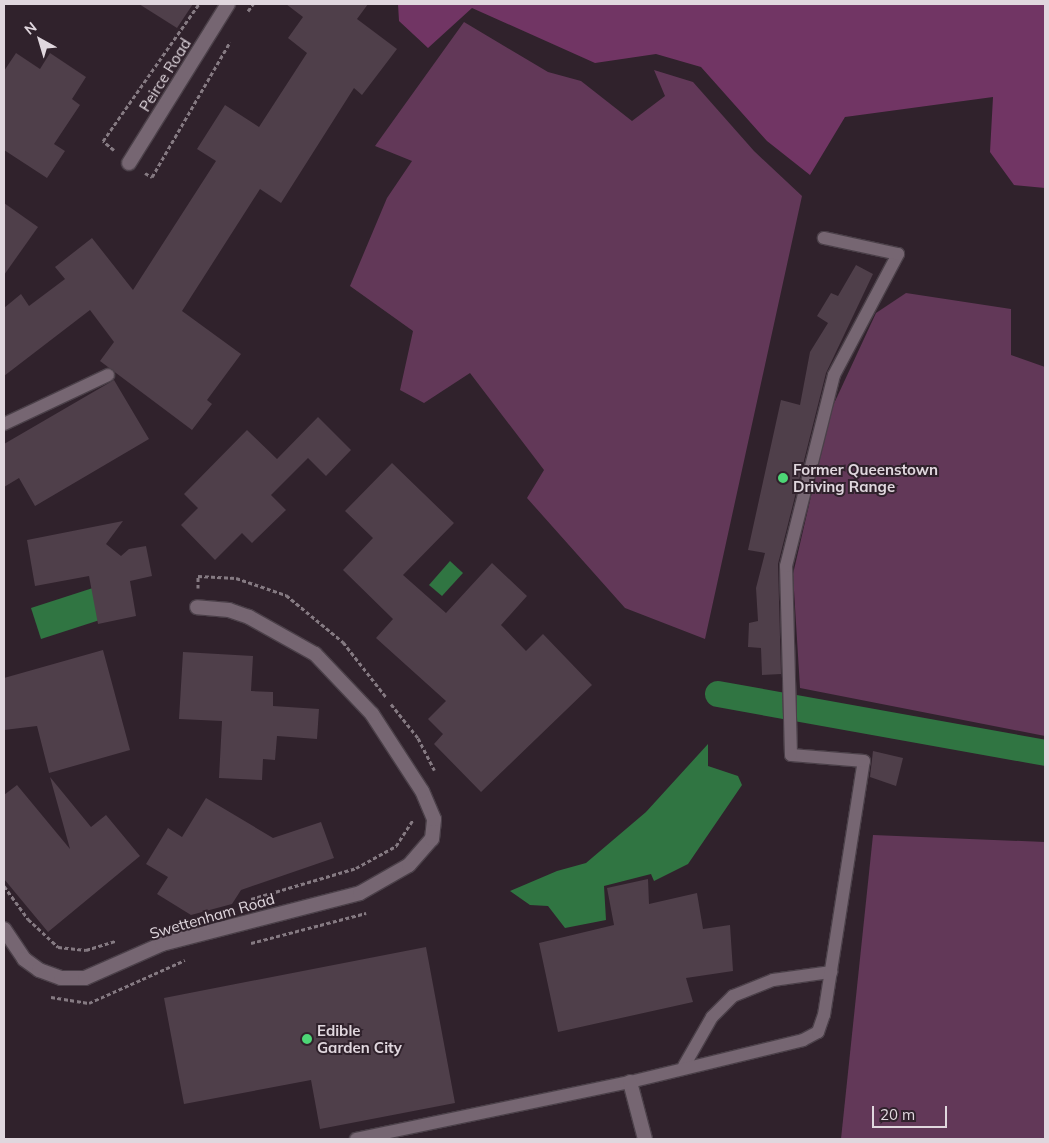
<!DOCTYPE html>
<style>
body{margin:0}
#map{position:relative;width:1049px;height:1143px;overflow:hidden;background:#30222c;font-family:Mulish,sans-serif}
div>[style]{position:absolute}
.green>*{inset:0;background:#623858}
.forest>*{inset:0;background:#713564}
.water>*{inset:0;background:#307542}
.canal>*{height:26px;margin:-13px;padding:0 13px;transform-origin:13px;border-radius:13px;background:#307542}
.building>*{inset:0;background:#4f3f4a}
.path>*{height:3px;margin-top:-1.5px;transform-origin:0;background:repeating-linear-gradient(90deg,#857a82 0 4px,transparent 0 6.5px)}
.roads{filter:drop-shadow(1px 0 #4b4049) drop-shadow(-1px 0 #4b4049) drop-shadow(0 1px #4b4049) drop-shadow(0 -1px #4b4049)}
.service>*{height:12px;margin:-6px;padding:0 6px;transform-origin:6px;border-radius:6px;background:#766672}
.minor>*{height:14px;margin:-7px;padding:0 7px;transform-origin:7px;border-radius:7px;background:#766672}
.dots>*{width:14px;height:14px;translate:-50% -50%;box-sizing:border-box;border:2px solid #30222c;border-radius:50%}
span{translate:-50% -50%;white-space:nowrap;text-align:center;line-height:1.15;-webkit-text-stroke:4px #30222c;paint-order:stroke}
.street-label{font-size:15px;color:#e0d7de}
.poi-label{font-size:15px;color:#e0d7de;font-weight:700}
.left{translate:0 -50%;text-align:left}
.frame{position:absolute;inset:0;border:5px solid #e0d7de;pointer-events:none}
.north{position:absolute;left:15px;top:15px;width:50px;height:50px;-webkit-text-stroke:4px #30222c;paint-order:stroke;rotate:321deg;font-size:14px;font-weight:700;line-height:20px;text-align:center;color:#e0d7de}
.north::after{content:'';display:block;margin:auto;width:18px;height:22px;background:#e0d7de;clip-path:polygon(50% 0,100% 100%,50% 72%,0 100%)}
.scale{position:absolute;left:872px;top:1106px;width:75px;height:22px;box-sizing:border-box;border:2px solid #e0d7de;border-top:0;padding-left:6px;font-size:15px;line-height:18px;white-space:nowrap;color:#e0d7de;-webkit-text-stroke:4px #30222c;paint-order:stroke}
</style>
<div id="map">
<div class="green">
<div style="clip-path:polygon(464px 22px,548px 72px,581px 81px,632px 121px,665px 96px,654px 70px,693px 82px,754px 151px,802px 196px,705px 639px,625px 608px,527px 498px,544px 470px,470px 373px,424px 403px,400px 390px,413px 331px,350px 286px,387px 198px,412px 161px,375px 146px)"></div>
<div style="clip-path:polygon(906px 293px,1011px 309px,1011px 355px,1045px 367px,1045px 736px,800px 688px,793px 574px,831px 410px,876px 313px)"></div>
<div style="clip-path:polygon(873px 835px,1045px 842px,1045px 1139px,841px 1139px)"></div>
</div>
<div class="forest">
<div style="clip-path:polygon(398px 4px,1045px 4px,1045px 188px,1014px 185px,990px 152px,993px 97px,845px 117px,810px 175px,767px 141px,701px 67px,656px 54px,595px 63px,472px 8px,428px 48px,399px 21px)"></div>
</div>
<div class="water">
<div style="clip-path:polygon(450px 561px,463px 573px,442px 596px,429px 585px)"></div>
<div style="clip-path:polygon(99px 586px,109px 617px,41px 639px,31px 608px)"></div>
<div style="clip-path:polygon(708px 744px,708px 766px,738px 776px,742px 785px,688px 864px,654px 881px,651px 874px,604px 886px,606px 920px,565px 928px,548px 906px,530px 905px,510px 891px,557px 871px,586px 863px,646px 812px)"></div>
</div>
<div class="canal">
<div style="left:718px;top:694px;width:332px;rotate:10.2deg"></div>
</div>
<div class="building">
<div style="clip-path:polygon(139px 4px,193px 4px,177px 28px)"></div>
<div style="clip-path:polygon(286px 4px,368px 4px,357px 19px,397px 49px,362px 95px,354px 88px,281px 203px,260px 189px,182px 311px,241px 354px,207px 400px,212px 404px,192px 430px,100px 361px,114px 342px,90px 310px,4px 376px,4px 308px,21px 294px,29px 306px,65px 279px,55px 267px,92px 238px,133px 290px,216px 161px,197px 149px,225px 105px,259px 127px,307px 53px,288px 38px,303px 17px)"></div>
<div style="clip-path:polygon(16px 53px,40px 69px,50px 53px,86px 77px,72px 99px,80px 105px,54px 144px,65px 151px,47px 178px,4px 150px,4px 71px)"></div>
<div style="clip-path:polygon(4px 203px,38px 227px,4px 275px)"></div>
<div style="clip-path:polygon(856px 265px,873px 274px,826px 373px,778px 564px,781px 674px,762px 675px,761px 648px,748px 647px,749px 623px,758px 621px,756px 588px,765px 553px,748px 550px,781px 400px,800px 405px,810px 352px,828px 323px,817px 316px,831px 293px,838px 296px)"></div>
<div style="clip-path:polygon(114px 380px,149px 439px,35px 506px,19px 478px,4px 487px,4px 444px)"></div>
<div style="clip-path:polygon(318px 417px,351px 450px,326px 476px,308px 458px,271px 495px,286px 510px,252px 543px,242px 533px,215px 560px,181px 525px,198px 508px,184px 494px,247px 430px,277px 459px)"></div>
<div style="clip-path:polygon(392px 463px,454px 523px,403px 575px,446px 613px,492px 563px,527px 596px,501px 625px,526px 651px,543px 634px,592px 685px,481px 792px,434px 744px,443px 734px,428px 719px,446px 701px,376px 638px,393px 619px,343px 570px,373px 538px,345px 511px)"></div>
<div style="clip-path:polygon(123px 521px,106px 544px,121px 556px,129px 549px,146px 546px,152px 576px,130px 581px,136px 616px,98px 624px,89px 576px,35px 586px,27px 540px)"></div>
<div style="clip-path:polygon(103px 650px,130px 750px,49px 773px,37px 726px,4px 730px,4px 678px)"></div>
<div style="clip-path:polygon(183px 652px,253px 656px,251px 691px,273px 692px,273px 706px,319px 709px,317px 739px,277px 736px,275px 760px,263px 759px,262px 780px,219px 778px,222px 721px,179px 719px)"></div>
<div style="clip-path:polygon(873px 751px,903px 758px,896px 786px,870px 777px)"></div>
<div style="clip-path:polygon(50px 777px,91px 827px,106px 815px,140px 856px,48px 932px,4px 879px,4px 795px,17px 785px,70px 849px)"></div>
<div style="clip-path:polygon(206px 798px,273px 838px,321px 822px,334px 858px,241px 890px,232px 904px,191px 915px,157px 894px,168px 877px,146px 864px,168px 828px,182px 837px)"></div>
<div style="clip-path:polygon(648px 879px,649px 904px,697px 893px,703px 929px,730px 925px,733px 971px,686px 978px,693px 1002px,558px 1032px,539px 943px,614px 925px,607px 888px)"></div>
<div style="clip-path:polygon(426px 947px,455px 1103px,320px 1129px,311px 1080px,184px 1104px,164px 998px)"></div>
</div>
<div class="path">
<div style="left:248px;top:11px;width:9px;rotate:-54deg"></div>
<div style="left:114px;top:150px;width:14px;rotate:-141deg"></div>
<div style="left:103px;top:141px;width:167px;rotate:-55deg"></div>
<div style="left:145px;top:173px;width:8px;rotate:30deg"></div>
<div style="left:152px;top:177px;width:156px;rotate:-60deg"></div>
<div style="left:198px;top:588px;width:12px;rotate:-90deg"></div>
<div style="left:198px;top:576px;width:38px;rotate:3deg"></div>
<div style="left:236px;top:578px;width:53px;rotate:18.8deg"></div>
<div style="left:286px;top:595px;width:74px;rotate:39.5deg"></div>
<div style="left:343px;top:642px;width:70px;rotate:52deg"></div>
<div style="left:391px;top:704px;width:43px;rotate:51.5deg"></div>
<div style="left:418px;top:738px;width:36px;rotate:63deg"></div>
<div style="left:4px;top:886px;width:41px;rotate:54deg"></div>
<div style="left:28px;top:919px;width:41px;rotate:43deg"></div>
<div style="left:58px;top:947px;width:28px;rotate:6deg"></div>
<div style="left:86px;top:950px;width:31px;rotate:-17deg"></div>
<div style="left:251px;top:899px;width:109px;rotate:-16.4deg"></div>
<div style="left:356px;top:868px;width:46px;rotate:-28.8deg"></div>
<div style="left:396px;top:846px;width:31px;rotate:-57deg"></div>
<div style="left:251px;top:943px;width:119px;rotate:-14.6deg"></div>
<div style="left:51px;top:997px;width:38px;rotate:9deg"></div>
<div style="left:89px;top:1003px;width:105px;rotate:-24.1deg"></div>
</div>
<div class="roads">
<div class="service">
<div style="left:4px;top:424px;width:115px;rotate:-25.2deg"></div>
<div style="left:684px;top:1066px;width:56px;rotate:-60.3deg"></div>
<div style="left:712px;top:1017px;width:30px;rotate:-45deg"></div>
<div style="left:733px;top:996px;width:43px;rotate:-21.8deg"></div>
<div style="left:773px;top:980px;width:59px;rotate:-7.9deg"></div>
<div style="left:356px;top:1139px;width:280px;rotate:-11.8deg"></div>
<div style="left:630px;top:1082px;width:178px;rotate:-13.6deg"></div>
<div style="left:803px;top:1040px;width:17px;rotate:-28deg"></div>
<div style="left:818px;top:1032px;width:18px;rotate:-71deg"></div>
<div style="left:824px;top:1015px;width:257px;rotate:-81.1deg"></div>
<div style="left:864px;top:761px;width:73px;rotate:-175.3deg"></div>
<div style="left:791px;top:755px;width:189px;rotate:-91.5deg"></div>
<div style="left:786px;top:566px;width:197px;rotate:-75.9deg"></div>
<div style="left:834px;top:375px;width:137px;rotate:-62.1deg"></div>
<div style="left:898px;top:254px;width:76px;rotate:-167.8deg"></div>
</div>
<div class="minor">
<div style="left:129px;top:163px;width:187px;rotate:-58.1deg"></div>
<div style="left:4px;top:929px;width:36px;rotate:56deg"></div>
<div style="left:24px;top:959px;width:19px;rotate:36deg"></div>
<div style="left:39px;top:970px;width:23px;rotate:20deg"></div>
<div style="left:61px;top:978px;width:24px"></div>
<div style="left:85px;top:978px;width:84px;rotate:-23.8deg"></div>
<div style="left:162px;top:944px;width:204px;rotate:-14.4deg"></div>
<div style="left:360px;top:893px;width:56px;rotate:-29.7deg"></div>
<div style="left:409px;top:865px;width:35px;rotate:-49deg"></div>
<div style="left:432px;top:839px;width:20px;rotate:-84deg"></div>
<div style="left:434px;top:819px;width:30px;rotate:-113deg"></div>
<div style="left:422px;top:791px;width:92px;rotate:-123deg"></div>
<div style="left:372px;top:714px;width:83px;rotate:-133.5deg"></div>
<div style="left:315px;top:654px;width:76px;rotate:-150.7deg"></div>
<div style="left:249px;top:617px;width:21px;rotate:-161deg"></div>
<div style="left:229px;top:610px;width:32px;rotate:-175deg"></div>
<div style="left:630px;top:1082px;width:59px;rotate:75.3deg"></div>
</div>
</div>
<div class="dots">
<div style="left:783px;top:478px;background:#4dd676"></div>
<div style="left:307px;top:1039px;background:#4dd676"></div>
</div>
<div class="street-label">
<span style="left:165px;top:75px;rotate:-58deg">Peirce Road</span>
<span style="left:212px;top:916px;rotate:-16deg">Swettenham Road</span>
</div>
<div class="poi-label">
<span class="left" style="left:793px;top:478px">Former Queenstown<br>Driving Range</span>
<span class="left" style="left:317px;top:1039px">Edible<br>Garden City</span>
</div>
<div class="frame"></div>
<div class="north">N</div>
<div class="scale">20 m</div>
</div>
